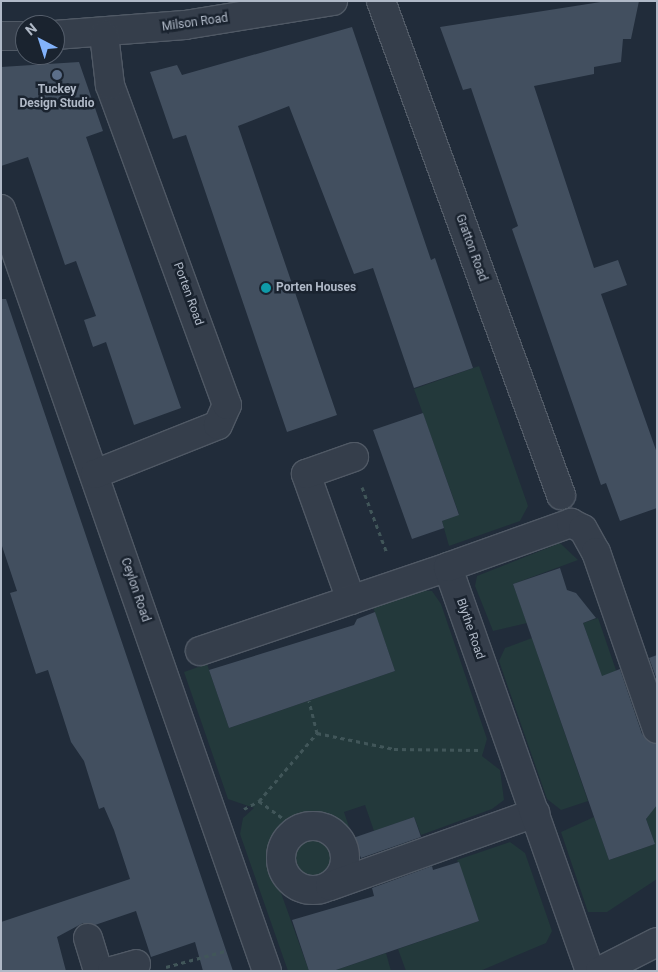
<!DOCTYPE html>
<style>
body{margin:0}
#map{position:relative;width:658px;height:972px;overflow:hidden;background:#212c3a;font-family:Roboto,sans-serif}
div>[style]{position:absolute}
.green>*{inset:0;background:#23393b}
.round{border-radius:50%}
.building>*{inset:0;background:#424f5f}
.path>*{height:3px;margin-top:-1.5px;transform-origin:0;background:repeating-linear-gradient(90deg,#415659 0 4px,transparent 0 8px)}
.roads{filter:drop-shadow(1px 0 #505965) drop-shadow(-1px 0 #505965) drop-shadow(0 1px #505965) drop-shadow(0 -1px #505965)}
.minor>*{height:28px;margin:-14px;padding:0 14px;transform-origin:14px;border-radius:14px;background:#353e4b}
.minor>.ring{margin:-14px;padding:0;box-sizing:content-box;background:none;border:28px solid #353e4b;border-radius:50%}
.dots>*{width:14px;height:14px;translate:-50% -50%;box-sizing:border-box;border:2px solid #1a232f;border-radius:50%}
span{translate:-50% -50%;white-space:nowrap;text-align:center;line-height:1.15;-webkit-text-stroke:5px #1a232f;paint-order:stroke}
.street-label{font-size:12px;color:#b0b9c7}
.poi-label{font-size:12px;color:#b0b9c7;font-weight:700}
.left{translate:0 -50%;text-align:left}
.frame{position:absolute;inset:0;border:2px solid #b0b9c7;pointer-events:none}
.north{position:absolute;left:15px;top:15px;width:50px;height:50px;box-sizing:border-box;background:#1a232f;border:1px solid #565f6c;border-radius:50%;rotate:320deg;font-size:14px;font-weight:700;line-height:20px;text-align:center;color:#b0b9c7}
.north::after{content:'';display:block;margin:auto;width:18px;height:22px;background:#82b2fa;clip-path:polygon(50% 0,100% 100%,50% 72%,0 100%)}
</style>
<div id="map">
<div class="green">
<div style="clip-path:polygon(479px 366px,528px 506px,520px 521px,449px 546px,442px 521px,459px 514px,414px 389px)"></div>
<div style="clip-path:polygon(560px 543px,578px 560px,513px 584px,527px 623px,493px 631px,475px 586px,477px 576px)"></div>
<div style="clip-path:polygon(420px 590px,432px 591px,441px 604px,487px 739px,482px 756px,500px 770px,504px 800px,492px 809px,421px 835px,414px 817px,374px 831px,365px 805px,344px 812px,350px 830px,343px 832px,335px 823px,315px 817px,294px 820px,283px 828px,273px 844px,271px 865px,309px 971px,288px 971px,240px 834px,243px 818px,254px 808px,228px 799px,184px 672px,207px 664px,229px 728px,395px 671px,373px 607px)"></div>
<div style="clip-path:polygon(598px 618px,639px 737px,625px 743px,583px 623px)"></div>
<div style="clip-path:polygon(532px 638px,588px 801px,561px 810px,547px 799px,499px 661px,505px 648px)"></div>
<div style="clip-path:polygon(657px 798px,657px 879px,607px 912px,588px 912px,561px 832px,594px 817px,609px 860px,655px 844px,646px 819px)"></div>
<div class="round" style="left:291px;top:836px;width:44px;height:44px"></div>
<div style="clip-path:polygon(510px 842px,525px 853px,552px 931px,546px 943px,480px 971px,406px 971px,398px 949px,479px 921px,457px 860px)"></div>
<div style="clip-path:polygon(386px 953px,391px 971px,333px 971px)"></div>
</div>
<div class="building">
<div style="clip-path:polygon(607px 1px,639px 1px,631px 39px,623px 39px,621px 62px,594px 67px,594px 74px,534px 86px,594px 268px,618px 260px,627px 285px,601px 294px,657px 453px,657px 508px,620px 521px,606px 483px,601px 485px,512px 229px,518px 226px,471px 88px,463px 90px,440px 27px)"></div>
<div style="clip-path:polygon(352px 27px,431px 260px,435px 258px,473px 368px,414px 388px,373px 268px,354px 274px,289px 106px,238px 126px,337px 415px,287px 432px,186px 135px,173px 139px,150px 72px,177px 65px,182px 75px)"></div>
<div style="clip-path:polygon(79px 62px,103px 131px,86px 137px,181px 408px,134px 425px,106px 342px,93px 347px,84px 320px,96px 316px,76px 261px,65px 265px,28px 157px,1px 166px,1px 67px)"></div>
<div style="clip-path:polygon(1px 299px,6px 299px,233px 971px,203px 971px,195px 942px,151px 957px,136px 911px,95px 925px,83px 923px,57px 937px,66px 971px,1px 971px,1px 922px,130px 879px,114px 830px,104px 807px,99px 809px,84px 761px,71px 742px,48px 670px,36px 674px,10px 593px,17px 591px,1px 543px)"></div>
<div style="clip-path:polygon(423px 413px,459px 515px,442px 521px,444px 528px,412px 539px,373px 430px)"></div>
<div style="clip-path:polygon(560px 568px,567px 590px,576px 593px,596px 618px,583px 623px,602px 676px,620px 669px,642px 734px,657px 744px,657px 805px,646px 819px,655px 844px,609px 860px,513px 584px)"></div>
<div style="clip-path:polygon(375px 612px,395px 671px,229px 728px,209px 670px,354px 625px,357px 619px)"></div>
<div style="clip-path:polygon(657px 655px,657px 680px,649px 658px)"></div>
<div style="clip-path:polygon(414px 817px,421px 837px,361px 858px,353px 838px)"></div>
<div style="clip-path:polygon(459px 862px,479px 921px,333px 971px,309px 971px,292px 920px,374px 896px,372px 888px,432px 866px,433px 870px)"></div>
</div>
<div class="path">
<div style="left:362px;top:487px;width:71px;rotate:69.3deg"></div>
<div style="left:317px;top:733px;width:79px;rotate:11.7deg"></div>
<div style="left:394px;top:749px;width:86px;rotate:0.7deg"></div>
<div style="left:259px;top:801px;width:49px;rotate:35.9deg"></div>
<div style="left:244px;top:809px;width:17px;rotate:-28deg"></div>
<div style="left:259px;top:801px;width:89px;rotate:-49.5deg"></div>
<div style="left:317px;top:733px;width:33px;rotate:-104deg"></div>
<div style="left:166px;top:967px;width:61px;rotate:-15.2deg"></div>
</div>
<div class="roads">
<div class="minor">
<div style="left:381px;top:1px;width:526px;rotate:69.98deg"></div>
<div style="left:55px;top:35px;width:130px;rotate:-4.4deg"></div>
<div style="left:185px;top:25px;width:150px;rotate:-9.2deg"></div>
<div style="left:1px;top:36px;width:24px"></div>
<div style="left:1px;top:209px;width:807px;rotate:70.76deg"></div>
<div style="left:95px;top:474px;width:132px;rotate:-21.7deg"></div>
<div style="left:218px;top:425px;width:22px;rotate:-66deg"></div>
<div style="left:227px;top:405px;width:341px;rotate:-110.1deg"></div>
<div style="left:110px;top:85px;width:50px;rotate:-96.8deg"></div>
<div style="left:351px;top:600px;width:134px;rotate:-109.7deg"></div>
<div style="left:306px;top:474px;width:51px;rotate:-19.5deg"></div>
<div style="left:200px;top:651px;width:262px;rotate:-18.7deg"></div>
<div class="ring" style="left:281px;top:826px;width:36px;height:36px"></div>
<div style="left:330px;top:886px;width:218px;rotate:-19.6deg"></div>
<div style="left:88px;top:938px;width:34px;rotate:73deg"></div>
<div style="left:112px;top:971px;width:25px;rotate:-16deg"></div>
<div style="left:590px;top:971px;width:428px;rotate:-109.4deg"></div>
<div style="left:448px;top:567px;width:131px;rotate:-19.7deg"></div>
<div style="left:571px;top:523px;width:13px;rotate:27deg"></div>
<div style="left:583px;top:529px;width:26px;rotate:61deg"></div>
<div style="left:596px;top:552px;width:187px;rotate:71deg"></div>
<div style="left:600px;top:971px;width:64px;rotate:-27deg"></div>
</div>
</div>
<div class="dots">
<div style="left:57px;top:75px;background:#5c6f8a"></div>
<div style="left:266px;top:288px;background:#0f9aa8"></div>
</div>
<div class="street-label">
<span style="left:195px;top:23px;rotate:-8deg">Milson Road</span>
<span style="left:471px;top:248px;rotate:70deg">Gratton Road</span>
<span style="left:188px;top:294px;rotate:70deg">Porten Road</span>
<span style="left:135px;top:590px;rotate:71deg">Ceylon Road</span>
<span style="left:470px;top:629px;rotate:71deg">Blythe Road</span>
</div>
<div class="poi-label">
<span style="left:57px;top:97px">Tuckey<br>Design Studio</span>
<span class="left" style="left:276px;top:288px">Porten Houses</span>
</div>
<div class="frame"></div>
<div class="north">N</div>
</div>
